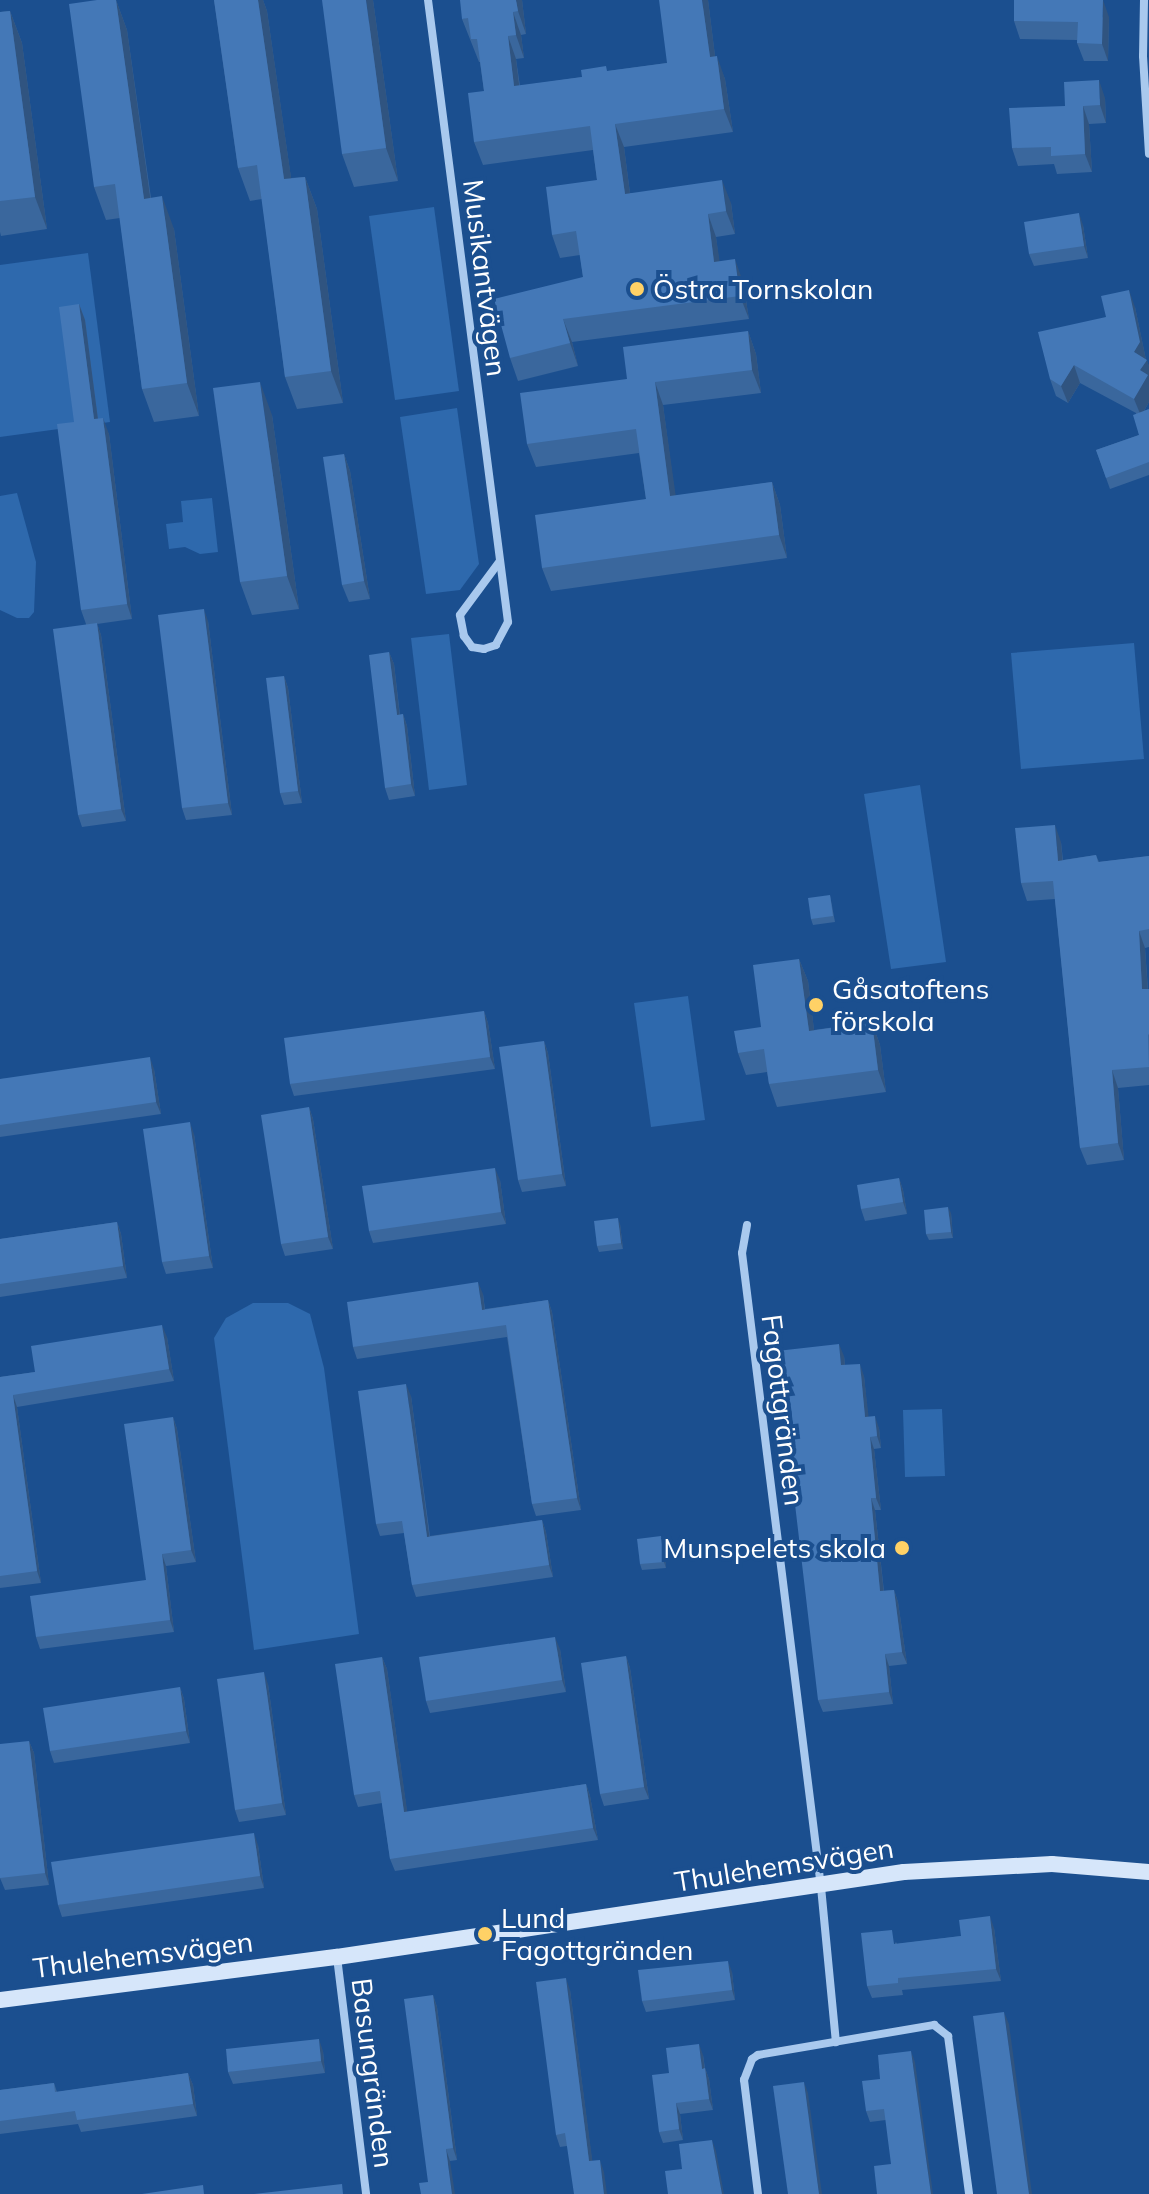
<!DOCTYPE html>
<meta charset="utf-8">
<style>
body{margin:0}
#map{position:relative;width:1149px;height:2194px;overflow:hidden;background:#1b4f8f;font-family:Mulish,sans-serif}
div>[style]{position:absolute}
.green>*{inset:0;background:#2e69ad}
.street>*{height:8px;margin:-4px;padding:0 4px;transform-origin:4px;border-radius:4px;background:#a9c9ee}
.secondary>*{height:16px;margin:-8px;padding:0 8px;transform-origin:8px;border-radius:8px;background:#d6e6fa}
.wall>*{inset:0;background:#3a679d}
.shaded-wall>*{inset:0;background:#305480}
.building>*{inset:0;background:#4478b7}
.dots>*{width:22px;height:22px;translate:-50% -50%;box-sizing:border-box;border:4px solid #1b4f8f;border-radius:50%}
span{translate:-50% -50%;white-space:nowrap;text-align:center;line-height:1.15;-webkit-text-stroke:8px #1b4f8f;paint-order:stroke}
.street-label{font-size:28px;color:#fff}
.poi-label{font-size:28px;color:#fff}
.left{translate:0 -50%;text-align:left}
.right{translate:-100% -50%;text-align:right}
</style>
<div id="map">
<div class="green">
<div style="clip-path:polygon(434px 207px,459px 391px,395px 400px,369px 216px)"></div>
<div style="clip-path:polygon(88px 253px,110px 422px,0 437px,0 265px)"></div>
<div style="clip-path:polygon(457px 408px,479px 564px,460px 590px,426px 594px,400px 417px)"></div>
<div style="clip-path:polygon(17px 493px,36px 562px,34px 612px,29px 618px,17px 618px,0 610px,0 496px)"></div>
<div style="clip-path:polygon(212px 498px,218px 552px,200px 554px,185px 547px,169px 549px,166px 524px,183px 522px,181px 501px)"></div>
<div style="clip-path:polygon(449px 634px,467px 785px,429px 790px,411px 638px)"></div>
<div style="clip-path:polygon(1134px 643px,1144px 759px,1021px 769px,1011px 653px)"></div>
<div style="clip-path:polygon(920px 785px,946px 962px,891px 969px,864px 794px)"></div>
<div style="clip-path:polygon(688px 996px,705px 1120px,651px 1127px,634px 1003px)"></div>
<div style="clip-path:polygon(253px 1303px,288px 1303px,310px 1314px,324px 1368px,359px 1634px,254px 1650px,214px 1338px,226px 1318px)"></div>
<div style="clip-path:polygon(942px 1409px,945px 1476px,905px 1477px,903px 1410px)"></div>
</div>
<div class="street">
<div style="left:428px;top:0;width:627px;rotate:82.67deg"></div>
<div style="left:508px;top:622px;width:26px;rotate:118deg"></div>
<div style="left:496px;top:645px;width:13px;rotate:162deg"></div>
<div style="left:484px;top:649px;width:12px;rotate:-171deg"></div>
<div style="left:472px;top:647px;width:14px;rotate:-126deg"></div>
<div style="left:464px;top:636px;width:21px;rotate:-101deg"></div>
<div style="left:460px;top:615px;width:67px;rotate:-53.5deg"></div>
<div style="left:1144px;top:0;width:56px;rotate:91deg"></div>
<div style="left:1143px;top:56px;width:98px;rotate:86.5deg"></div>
<div style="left:747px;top:1225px;width:28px;rotate:100deg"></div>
<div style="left:742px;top:1253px;width:639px;rotate:82.9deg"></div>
<div style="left:821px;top:1887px;width:156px;rotate:84.5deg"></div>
<div style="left:337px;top:1957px;width:239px;rotate:83deg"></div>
<div style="left:758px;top:2194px;width:115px;rotate:-97deg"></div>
<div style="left:744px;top:2080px;width:22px;rotate:-69deg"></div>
<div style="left:752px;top:2059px;width:7px;rotate:-34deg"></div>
<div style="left:758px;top:2055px;width:179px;rotate:-9.7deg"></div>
<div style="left:934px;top:2025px;width:18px;rotate:38deg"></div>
<div style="left:948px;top:2036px;width:159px;rotate:82.4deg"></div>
</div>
<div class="secondary">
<div style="left:0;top:2000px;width:340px;rotate:-7.3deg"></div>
<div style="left:337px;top:1957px;width:573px;rotate:-8.53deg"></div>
<div style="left:904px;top:1872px;width:148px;rotate:-3.1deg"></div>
<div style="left:1052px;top:1864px;width:97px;rotate:4.7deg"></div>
</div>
<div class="wall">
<div style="clip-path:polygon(116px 0,127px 30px,151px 198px,174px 229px,199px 416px,154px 422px,142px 389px,120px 218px,106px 220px,94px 187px)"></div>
<div style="clip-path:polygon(214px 0,263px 0,267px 11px,291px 178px,305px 177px,317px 209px,343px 403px,297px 409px,285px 377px,262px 199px,250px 201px,238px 168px)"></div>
<div style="clip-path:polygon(373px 0,398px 181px,354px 187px,342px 154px)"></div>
<div style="clip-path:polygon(522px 0,526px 34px,521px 35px,524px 58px,516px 59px,520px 86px,582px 77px,608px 71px,667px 63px,708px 0,715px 56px,725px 79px,733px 132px,624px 147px,630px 193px,731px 203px,735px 234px,716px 237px,719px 261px,743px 282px,749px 319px,572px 342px,578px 366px,518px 381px,510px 358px,583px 277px,580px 255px,560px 258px,552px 235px,597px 180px,593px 150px,483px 165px,474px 142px,484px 91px,480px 62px,479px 62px,462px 19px)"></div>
<div style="clip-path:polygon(10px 11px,22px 43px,47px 229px,1px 236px,0 232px,0 12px)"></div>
<div style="clip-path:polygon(1109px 17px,1108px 61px,1084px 61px,1077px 43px,1077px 40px,1020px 39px,1014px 21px)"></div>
<div style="clip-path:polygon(1105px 98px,1106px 123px,1089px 124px,1092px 172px,1057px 174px,1054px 164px,1018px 166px,1012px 148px,1065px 106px)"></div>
<div style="clip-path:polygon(1083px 225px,1088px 258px,1034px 266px,1029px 254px)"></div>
<div style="clip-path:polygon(79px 304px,85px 320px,98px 419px,109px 434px,132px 619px,97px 624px,101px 635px,126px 821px,82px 827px,78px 815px,86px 624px,81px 610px,74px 422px)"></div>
<div style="clip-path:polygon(1135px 307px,1146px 360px,1149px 366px,1149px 402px,1144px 411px,1149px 409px,1149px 475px,1110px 489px,1096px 450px,1139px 435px,1136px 413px,1080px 383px,1068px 403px,1056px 396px,1050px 379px,1106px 317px)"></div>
<div style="clip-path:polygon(748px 331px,756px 354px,761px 393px,663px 405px,675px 496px,772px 482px,780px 505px,787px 558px,551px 591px,542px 568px,646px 499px,639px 453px,536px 467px,527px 444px,627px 379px)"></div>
<div style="clip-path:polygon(272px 415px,299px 609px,252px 615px,240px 582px)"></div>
<div style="clip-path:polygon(344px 454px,350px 471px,370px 599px,349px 602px,342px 585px)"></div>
<div style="clip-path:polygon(208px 621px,232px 815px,186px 820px,182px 808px)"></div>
<div style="clip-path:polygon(389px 652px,394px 664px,400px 715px,403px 714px,407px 726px,415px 796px,389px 800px,385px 788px)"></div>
<div style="clip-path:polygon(284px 676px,288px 688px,302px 803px,284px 805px,280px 793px)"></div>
<div style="clip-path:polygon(1061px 842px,1063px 860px,1096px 855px,1099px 862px,1149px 856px,1149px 947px,1145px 948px,1148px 989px,1149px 989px,1149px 1085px,1118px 1088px,1124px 1160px,1087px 1165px,1080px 1148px,1055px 899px,1027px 901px,1021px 883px)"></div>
<div style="clip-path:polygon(830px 895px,835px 922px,813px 925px,811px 919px)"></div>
<div style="clip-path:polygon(799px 959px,808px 981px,814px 1030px,872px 1022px,880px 1045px,886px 1092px,777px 1107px,769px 1084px,767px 1072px,746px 1075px,738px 1053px,761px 1027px)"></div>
<div style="clip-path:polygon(484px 1011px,488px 1023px,495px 1069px,294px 1096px,290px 1084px)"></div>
<div style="clip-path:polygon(544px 1041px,548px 1053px,566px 1186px,522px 1192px,518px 1180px)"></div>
<div style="clip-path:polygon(154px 1069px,161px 1114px,0 1137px,0 1079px)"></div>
<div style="clip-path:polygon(309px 1107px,313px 1119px,333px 1249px,285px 1256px,281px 1244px)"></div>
<div style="clip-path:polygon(194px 1134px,213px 1268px,166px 1274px,162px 1262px)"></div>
<div style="clip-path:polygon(899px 1178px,903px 1190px,907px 1214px,865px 1221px,861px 1209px)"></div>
<div style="clip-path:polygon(500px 1180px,506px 1224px,373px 1243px,369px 1231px)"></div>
<div style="clip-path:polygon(951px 1213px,953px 1238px,929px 1240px,926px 1234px)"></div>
<div style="clip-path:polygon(117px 1222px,121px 1234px,127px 1278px,0 1297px,0 1239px)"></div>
<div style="clip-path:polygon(620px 1224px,623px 1249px,599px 1252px,597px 1246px)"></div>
<div style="clip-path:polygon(483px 1294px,485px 1309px,548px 1300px,552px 1312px,581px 1510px,536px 1516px,532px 1504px,507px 1337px,357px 1359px,353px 1347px)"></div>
<div style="clip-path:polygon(167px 1337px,174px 1381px,17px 1407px,41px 1583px,0 1588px,0 1377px,35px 1372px)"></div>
<div style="clip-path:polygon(844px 1356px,845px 1365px,864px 1376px,868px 1417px,879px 1428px,881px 1448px,874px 1449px,881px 1510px,875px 1510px,884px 1591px,894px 1590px,898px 1602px,907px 1664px,889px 1666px,893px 1704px,823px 1712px,818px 1700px)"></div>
<div style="clip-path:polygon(411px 1396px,430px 1536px,542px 1520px,546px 1532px,553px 1577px,416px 1597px,412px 1585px,404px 1533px,380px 1536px,376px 1524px)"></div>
<div style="clip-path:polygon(173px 1417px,177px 1429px,196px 1562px,166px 1566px,174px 1632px,40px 1649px,36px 1637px,146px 1580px)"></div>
<div style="clip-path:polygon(663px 1542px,666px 1568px,642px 1570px,640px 1564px)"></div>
<div style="clip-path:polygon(560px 1649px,566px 1692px,430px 1713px,426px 1701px)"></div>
<div style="clip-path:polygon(626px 1656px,630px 1668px,649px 1799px,604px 1806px,600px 1794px)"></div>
<div style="clip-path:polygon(382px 1657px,387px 1669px,407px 1812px,586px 1784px,590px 1796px,598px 1840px,395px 1871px,390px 1859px,382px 1803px,358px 1807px,354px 1795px)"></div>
<div style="clip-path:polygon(268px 1684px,286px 1815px,239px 1822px,235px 1810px)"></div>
<div style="clip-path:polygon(180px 1687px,184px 1699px,190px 1743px,54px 1763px,50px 1751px)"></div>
<div style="clip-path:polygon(29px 1741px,34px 1753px,49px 1885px,5px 1890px,0 1878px)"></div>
<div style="clip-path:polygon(258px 1845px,264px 1888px,62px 1917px,58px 1905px)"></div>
<div style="clip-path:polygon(994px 1928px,1001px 1981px,902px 1990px,903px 1995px,872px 1998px,867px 1986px,896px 1942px,897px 1944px,961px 1936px)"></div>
<div style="clip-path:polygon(732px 1972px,735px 2000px,646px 2012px,642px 2001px)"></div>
<div style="clip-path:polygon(570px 1990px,592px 2161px,604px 2172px,567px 2146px,560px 2147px,556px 2135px)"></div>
<div style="clip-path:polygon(433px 1995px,437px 2007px,457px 2160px,450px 2161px,428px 2182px)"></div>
<div style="clip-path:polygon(323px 2051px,325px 2073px,233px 2084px,228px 2072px)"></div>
<div style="clip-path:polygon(703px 2055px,705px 2068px,709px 2079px,713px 2110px,680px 2114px,683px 2140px,663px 2143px,659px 2132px)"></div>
<div style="clip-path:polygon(915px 2062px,886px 2120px,870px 2122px,866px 2111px,880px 2079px)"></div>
<div style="clip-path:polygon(188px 2073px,193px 2085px,197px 2116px,81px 2132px,78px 2124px,0 2134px,0 2090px,54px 2083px,57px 2092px)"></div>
</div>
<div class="shaded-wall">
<div style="clip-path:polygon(116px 0,127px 30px,155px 232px,144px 199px)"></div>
<div style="clip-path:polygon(258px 0,263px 0,267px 11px,296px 212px,284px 179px)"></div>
<div style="clip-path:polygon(366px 0,373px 0,398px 181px,386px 148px)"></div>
<div style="clip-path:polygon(516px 0,522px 0,526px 34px,518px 11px)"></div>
<div style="clip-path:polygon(702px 0,708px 0,718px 80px,710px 57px)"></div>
<div style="clip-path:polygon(1103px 0,1109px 17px,1108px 61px,1102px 44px)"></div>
<div style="clip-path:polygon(10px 11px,22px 43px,47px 229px,35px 197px)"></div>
<div style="clip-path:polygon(513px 12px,521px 35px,524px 58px,516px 35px)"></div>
<div style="clip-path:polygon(508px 36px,516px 59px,522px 109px,514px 86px)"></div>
<div style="clip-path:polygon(717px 56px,725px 79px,733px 132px,724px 109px)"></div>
<div style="clip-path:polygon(1099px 80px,1105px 98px,1106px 123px,1100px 105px)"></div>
<div style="clip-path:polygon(1083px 106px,1089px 124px,1092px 172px,1085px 154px)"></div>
<div style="clip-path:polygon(615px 124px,624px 147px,633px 217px,625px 194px)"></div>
<div style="clip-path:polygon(305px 177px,317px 209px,343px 403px,331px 371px)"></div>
<div style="clip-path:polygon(722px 180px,731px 203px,735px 234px,726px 211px)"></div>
<div style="clip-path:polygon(162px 196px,174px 229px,199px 416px,187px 383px)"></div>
<div style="clip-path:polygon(1079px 213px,1083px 225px,1088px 258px,1084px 246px)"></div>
<div style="clip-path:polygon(708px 214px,716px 237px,723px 284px,714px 262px)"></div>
<div style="clip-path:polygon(735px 259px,743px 282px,749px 319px,740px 296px)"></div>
<div style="clip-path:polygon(1129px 290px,1135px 307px,1146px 360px,1134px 352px)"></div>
<div style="clip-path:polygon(79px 304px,85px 320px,100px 435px,94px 419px)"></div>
<div style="clip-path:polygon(563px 319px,572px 342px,578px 366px,570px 343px)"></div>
<div style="clip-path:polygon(748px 331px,756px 354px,761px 393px,752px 370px)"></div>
<div style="clip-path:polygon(1147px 360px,1149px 366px,1149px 402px,1141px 416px,1134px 399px,1140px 370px)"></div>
<div style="clip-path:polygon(1074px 365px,1080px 383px,1068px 403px,1061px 386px)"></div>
<div style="clip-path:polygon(260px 382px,272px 415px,299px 609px,287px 576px)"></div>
<div style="clip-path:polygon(655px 382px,663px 405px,679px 519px,670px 496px)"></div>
<div style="clip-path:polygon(103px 418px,109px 434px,132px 619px,127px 604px)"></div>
<div style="clip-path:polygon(344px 454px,350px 471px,370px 599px,364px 581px)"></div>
<div style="clip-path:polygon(772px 482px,780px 505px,787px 558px,779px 535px)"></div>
<div style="clip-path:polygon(204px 609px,208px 621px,232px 815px,228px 803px)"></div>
<div style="clip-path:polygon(97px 623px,101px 635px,126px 821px,121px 809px)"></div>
<div style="clip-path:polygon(389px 652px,394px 664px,401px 727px,397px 715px)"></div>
<div style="clip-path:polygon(284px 676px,288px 688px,302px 803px,298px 791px)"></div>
<div style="clip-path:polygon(403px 714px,407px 726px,415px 796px,411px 784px)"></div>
<div style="clip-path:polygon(1055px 825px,1061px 842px,1064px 878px,1058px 861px)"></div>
<div style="clip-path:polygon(1139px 931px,1145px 948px,1149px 1007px,1142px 989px)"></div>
<div style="clip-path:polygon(799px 959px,808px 981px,817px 1054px,809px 1031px)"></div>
<div style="clip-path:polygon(484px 1011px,488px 1023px,495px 1069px,490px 1057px)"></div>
<div style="clip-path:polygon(872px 1022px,880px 1045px,886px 1092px,878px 1070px)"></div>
<div style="clip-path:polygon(544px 1041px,548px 1053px,566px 1186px,562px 1174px)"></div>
<div style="clip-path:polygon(150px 1057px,154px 1069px,161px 1114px,156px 1102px)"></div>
<div style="clip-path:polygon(1112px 1070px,1118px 1088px,1124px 1160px,1118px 1143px)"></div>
<div style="clip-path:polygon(309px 1107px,313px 1119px,333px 1249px,328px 1237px)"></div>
<div style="clip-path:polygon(190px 1122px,194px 1134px,213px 1268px,209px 1256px)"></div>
<div style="clip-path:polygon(495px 1168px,500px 1180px,506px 1224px,501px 1212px)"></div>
<div style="clip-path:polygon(899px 1178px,903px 1190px,907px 1214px,903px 1202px)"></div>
<div style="clip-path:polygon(948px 1207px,951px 1213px,953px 1238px,951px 1232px)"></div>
<div style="clip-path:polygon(618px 1218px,620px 1224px,623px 1249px,621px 1243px)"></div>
<div style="clip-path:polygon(117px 1222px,121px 1234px,127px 1278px,123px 1266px)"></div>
<div style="clip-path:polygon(478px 1282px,483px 1294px,486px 1322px,482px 1310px)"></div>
<div style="clip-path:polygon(548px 1300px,552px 1312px,581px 1510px,577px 1498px)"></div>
<div style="clip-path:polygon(162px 1325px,167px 1337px,174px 1381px,169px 1369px)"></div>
<div style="clip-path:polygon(839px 1344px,844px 1356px,846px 1377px,841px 1365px)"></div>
<div style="clip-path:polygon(860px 1364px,864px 1376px,870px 1429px,865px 1417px)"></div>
<div style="clip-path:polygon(406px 1384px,411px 1396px,431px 1549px,427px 1537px)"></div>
<div style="clip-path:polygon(13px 1395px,17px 1407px,41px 1583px,37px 1571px)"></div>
<div style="clip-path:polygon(875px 1416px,879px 1428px,881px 1448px,877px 1436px)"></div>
<div style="clip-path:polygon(173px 1417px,177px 1429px,196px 1562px,191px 1550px)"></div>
<div style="clip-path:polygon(870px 1437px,874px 1449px,881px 1510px,876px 1498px)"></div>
<div style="clip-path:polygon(871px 1498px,875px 1510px,885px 1603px,880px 1591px)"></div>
<div style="clip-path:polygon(542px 1520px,546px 1532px,553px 1577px,549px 1565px)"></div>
<div style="clip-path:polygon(661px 1536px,663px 1542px,666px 1568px,664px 1562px)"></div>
<div style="clip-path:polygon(162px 1554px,166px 1566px,174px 1632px,170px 1620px)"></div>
<div style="clip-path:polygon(894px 1590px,898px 1602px,907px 1664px,902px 1652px)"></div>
<div style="clip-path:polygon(555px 1637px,560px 1649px,566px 1692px,562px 1680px)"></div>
<div style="clip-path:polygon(885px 1654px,889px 1666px,893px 1704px,889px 1692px)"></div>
<div style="clip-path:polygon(626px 1656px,630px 1668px,649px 1799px,644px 1787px)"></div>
<div style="clip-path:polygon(382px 1657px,387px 1669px,409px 1824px,404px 1812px)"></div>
<div style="clip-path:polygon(264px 1672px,268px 1684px,286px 1815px,282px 1803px)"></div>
<div style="clip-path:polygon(180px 1687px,184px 1699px,190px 1743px,186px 1731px)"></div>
<div style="clip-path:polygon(29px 1741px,34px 1753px,49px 1885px,45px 1873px)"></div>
<div style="clip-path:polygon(586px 1784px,590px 1796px,598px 1840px,593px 1828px)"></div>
<div style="clip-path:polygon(254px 1833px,258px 1845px,264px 1888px,260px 1876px)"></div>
<div style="clip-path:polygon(990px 1916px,994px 1928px,1001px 1981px,996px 1969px)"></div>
<div style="clip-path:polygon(728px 1961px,732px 1972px,735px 2000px,732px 1990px)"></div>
<div style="clip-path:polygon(566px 1978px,570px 1990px,594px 2173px,589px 2161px)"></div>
<div style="clip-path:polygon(433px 1995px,437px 2007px,457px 2160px,453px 2148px)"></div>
<div style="clip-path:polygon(1004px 2012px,1009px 2024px,1032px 2194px,1029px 2194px)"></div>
<div style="clip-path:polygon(319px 2039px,323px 2051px,325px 2073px,321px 2061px)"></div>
<div style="clip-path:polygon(699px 2044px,703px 2055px,706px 2080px,702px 2069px)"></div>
<div style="clip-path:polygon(911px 2051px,915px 2062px,933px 2194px,931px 2194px)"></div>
<div style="clip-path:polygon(705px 2068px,709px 2079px,713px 2110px,709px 2099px)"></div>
<div style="clip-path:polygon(188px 2073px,193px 2085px,197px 2116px,193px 2104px)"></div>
<div style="clip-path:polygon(804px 2082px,808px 2093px,822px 2194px,819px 2194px)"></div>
<div style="clip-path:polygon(676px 2103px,680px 2114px,683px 2140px,679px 2129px)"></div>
<div style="clip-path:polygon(712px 2140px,716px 2151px,724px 2194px,722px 2194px)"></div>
<div style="clip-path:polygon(446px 2149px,450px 2161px,455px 2194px,452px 2194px)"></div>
<div style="clip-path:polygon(600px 2160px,604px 2172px,607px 2194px,604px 2194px)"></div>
</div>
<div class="building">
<div style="clip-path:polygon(97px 0,116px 0,144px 199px,162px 196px,187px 383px,142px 389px,115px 184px,94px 187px,69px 4px)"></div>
<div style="clip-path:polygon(214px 0,258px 0,284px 179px,305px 177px,331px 371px,285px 377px,257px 165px,238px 168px)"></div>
<div style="clip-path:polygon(322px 0,366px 0,386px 148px,342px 154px)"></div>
<div style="clip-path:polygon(460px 0,516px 0,518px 11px,513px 12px,516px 35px,508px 36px,514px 86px,582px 77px,581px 70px,606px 66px,607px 71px,667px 63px,659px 0,702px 0,710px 57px,717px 56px,724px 109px,615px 124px,625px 194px,722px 180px,726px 211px,708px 214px,714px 262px,735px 259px,740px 296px,563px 319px,570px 343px,510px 358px,494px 299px,583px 277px,576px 231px,552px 235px,546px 187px,597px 180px,590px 126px,474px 142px,468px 93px,484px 91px,477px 39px,471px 39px,468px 18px,462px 19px)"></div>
<div style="clip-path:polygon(1014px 0,1103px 0,1102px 44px,1077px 43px,1078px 22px,1014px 21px)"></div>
<div style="clip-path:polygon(10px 11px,35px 197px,0 201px,0 12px)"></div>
<div style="clip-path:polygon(1099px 80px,1100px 105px,1083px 106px,1085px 154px,1051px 156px,1051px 147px,1012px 148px,1009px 108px,1065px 106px,1064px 82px)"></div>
<div style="clip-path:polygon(1079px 213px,1084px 246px,1029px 254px,1024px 222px)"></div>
<div style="clip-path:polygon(1129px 290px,1140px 342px,1134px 352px,1147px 360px,1140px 370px,1148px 375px,1134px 399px,1074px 365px,1061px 386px,1050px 379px,1038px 332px,1106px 317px,1101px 296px)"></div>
<div style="clip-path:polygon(79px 304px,94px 419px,103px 418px,127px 604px,81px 610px,57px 424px,74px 422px,59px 307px)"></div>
<div style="clip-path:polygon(748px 331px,752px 370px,655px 382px,670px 496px,772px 482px,779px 535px,542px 568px,535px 515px,646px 499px,636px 429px,527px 444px,520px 393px,627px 379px,623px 347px)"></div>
<div style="clip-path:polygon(260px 382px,287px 576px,240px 582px,213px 388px)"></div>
<div style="clip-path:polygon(1149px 409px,1149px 462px,1106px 478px,1096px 450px,1139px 435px,1133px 415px)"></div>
<div style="clip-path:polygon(344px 454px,364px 581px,342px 585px,323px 457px)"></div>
<div style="clip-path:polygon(204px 609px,228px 803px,182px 808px,158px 615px)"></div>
<div style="clip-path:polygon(97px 623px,121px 809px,78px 815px,53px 629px)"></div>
<div style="clip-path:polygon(389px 652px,397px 715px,403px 714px,411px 784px,385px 788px,369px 655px)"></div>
<div style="clip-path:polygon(284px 676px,298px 791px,280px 793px,266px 678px)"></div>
<div style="clip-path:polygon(1055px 825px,1058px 861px,1096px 855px,1098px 862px,1149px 856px,1149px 929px,1139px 931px,1142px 989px,1149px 989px,1149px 1034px,1148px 1035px,1149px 1067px,1112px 1070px,1118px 1143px,1080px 1148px,1053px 881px,1021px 883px,1015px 828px)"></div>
<div style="clip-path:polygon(830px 895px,833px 916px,811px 919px,808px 898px)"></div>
<div style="clip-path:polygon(799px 959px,809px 1031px,872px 1022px,878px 1070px,769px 1084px,764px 1049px,738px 1053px,734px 1031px,761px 1027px,753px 965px)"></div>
<div style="clip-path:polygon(484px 1011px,490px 1057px,290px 1084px,284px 1038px)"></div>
<div style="clip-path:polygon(544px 1041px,562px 1174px,518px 1180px,499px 1047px)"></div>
<div style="clip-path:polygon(150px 1057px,156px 1102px,0 1125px,0 1079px)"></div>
<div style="clip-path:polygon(309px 1107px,328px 1237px,281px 1244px,261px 1115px)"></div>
<div style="clip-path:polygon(190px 1122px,209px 1256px,162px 1262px,143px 1129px)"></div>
<div style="clip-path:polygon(495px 1168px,501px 1212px,369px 1231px,362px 1186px)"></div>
<div style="clip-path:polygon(899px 1178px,903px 1202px,861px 1209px,857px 1185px)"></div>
<div style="clip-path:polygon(948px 1207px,951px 1232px,926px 1234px,924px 1210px)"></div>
<div style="clip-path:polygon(618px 1218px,621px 1243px,597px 1246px,594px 1221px)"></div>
<div style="clip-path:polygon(117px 1222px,123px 1266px,0 1284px,0 1239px)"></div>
<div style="clip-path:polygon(478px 1282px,482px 1310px,548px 1300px,577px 1498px,532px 1504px,506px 1325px,353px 1347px,347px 1302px)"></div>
<div style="clip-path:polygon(162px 1325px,169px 1369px,13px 1395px,37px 1571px,0 1576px,0 1377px,35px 1372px,31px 1346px)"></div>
<div style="clip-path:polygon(839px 1344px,841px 1365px,860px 1364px,865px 1417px,875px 1416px,877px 1436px,870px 1437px,876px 1498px,871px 1498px,880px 1591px,894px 1590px,902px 1652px,885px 1654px,889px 1692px,818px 1700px,777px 1351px)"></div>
<div style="clip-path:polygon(406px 1384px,427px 1537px,542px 1520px,549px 1565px,412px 1585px,402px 1521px,376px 1524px,358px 1391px)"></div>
<div style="clip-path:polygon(173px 1417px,191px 1550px,162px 1554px,170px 1620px,36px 1637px,30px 1596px,146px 1580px,124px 1424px)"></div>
<div style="clip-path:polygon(661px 1536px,664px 1562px,640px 1564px,637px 1539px)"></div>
<div style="clip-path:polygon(555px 1637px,562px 1680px,426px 1701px,419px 1657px)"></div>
<div style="clip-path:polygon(626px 1656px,644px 1787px,600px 1794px,581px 1663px)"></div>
<div style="clip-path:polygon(382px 1657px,404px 1812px,586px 1784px,593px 1828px,390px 1859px,380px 1791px,354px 1795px,335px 1664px)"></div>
<div style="clip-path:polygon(264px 1672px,282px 1803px,235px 1810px,217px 1679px)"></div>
<div style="clip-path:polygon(180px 1687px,186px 1731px,50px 1751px,43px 1708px)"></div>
<div style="clip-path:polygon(29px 1741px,45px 1873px,0 1878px,0 1744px)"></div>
<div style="clip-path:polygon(254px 1833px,260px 1876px,58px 1905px,51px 1862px)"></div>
<div style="clip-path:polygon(990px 1916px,996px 1969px,898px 1978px,898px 1983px,867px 1986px,861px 1933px,892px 1930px,894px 1944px,961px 1936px,959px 1920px)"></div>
<div style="clip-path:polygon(728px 1961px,732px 1990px,642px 2001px,638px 1970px)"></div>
<div style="clip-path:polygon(566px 1978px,589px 2161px,600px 2160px,604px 2194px,574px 2194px,565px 2133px,556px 2135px,536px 1982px)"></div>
<div style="clip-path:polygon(433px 1995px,453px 2148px,446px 2149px,452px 2194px,421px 2194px,419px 2183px,428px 2182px,404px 1999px)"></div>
<div style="clip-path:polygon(1004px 2012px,1029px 2194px,997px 2194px,973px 2016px)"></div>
<div style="clip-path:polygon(319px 2039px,321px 2061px,228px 2072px,226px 2049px)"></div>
<div style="clip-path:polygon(699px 2044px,702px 2069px,705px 2068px,709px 2099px,676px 2103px,679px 2129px,659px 2132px,652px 2075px,669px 2073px,666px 2048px)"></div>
<div style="clip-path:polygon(911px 2051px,931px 2194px,877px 2194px,874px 2166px,891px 2164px,884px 2109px,866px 2111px,862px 2081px,880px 2079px,878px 2055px)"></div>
<div style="clip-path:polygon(188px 2073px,193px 2104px,77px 2120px,75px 2111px,0 2121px,0 2090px,54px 2083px,55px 2092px)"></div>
<div style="clip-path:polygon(804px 2082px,819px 2194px,788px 2194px,773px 2086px)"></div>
<div style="clip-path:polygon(712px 2140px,722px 2194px,668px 2194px,665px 2171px,682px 2169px,679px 2144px)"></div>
<div style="clip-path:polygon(342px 2184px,343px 2194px,254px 2194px)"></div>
<div style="clip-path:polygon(203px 2185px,204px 2194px,142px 2194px)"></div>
</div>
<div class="dots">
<div style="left:637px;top:289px;background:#ffd166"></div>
<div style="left:816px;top:1005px;background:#ffd166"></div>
<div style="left:902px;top:1548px;background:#ffd166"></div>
<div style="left:485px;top:1934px;background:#ffd166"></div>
</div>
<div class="street-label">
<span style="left:485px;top:278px;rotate:83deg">Musikantvägen</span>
<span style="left:783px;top:1410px;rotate:83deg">Fagottgränden</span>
<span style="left:784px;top:1865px;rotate:-9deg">Thulehemsvägen</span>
<span style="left:143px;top:1955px;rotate:-7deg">Thulehemsvägen</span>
<span style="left:373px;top:2073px;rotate:83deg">Basungränden</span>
</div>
<div class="poi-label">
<span class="left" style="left:653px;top:289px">Östra Tornskolan</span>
<span class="left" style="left:832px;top:1005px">Gåsatoftens<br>förskola</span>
<span class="right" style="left:886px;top:1548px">Munspelets skola</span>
<span class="left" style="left:501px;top:1934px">Lund<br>Fagottgränden</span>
</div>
</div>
